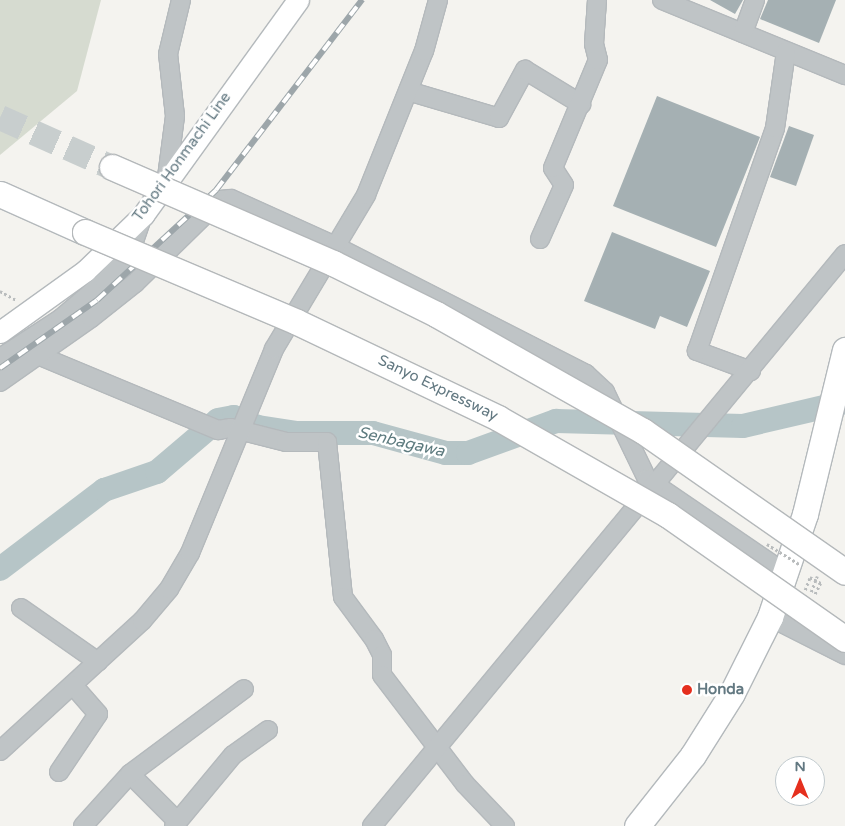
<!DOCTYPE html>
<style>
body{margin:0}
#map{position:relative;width:845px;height:826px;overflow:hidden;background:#f4f3ef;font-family:"Varela Round",sans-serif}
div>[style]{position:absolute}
.green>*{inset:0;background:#d6dbd0}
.river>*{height:24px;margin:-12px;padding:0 12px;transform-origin:12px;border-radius:12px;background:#b6c5c7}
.building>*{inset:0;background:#a5b0b3}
.highway-tunnel>*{height:25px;margin-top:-12.5px;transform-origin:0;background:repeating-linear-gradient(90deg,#c8cece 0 25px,transparent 0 37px)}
.path>*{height:2.5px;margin-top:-1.25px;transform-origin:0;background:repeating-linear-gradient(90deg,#b9bcbd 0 2.5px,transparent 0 5px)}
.roads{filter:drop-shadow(1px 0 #b4b9bc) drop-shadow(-1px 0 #b4b9bc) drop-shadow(0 1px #b4b9bc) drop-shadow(0 -1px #b4b9bc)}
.minor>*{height:18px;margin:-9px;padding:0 9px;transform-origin:9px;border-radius:9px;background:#bfc4c6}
.major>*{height:21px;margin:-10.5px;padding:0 10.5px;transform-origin:10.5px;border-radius:10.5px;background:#fff}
.highway>*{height:25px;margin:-12.5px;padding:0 12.5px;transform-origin:12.5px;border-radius:12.5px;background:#fff}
.rail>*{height:5.5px;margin-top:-2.75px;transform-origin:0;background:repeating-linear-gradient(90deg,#fff 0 11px,#9da6aa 0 22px);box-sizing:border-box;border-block:1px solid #9da6aa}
.path-bridge>*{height:2.5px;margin-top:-1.25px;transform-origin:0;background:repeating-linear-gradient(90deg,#b9bcbd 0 2.5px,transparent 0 5px)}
.bridges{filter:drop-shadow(1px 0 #b4b8ba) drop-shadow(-1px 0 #b4b8ba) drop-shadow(0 1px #b4b8ba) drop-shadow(0 -1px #b4b8ba)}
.highway-bridge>*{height:25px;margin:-12.5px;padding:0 12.5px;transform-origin:12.5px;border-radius:12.5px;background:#fff}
.dots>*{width:14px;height:14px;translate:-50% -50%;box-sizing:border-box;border:2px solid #fff;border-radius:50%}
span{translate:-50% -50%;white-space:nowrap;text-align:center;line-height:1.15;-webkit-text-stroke:5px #fff;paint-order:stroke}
.street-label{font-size:15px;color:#627881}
.poi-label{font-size:15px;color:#627881;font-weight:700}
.left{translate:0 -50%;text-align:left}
.water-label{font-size:16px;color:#5e7b7f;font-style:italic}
.north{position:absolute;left:775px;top:756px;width:50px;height:50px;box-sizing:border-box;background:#fff;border:1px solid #c0c9cd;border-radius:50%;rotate:0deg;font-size:14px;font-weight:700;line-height:20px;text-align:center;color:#627881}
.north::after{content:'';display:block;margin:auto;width:18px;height:22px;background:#e52f1e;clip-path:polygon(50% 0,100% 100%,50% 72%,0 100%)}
</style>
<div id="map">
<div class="green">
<div style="clip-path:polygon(0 0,101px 0,77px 91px,0 155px)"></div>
</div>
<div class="river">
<div style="left:0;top:569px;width:131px;rotate:-37.2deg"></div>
<div style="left:104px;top:490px;width:56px;rotate:-18.8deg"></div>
<div style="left:157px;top:472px;width:80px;rotate:-40.4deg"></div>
<div style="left:218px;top:420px;width:16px;rotate:-11deg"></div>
<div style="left:234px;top:417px;width:26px;rotate:23deg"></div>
<div style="left:258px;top:427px;width:38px;rotate:9deg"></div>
<div style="left:296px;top:433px;width:77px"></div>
<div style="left:373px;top:433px;width:76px;rotate:15.3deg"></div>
<div style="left:446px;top:453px;width:22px"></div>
<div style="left:468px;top:453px;width:94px;rotate:-20deg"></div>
<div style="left:556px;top:421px;width:187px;rotate:1.5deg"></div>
<div style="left:743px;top:426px;width:105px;rotate:-13.2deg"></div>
</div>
<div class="building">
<div style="clip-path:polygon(710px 0,743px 0,735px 14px)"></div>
<div style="clip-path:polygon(768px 0,836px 0,819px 43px,760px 19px)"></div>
<div style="clip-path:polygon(657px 96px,760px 137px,716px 247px,613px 206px)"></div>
<div style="clip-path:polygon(789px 126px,814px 135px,796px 186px,770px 177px)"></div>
<div style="clip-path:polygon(612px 232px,710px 271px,687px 327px,660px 316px,655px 329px,584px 301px)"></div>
</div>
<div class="highway-tunnel">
<div style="left:0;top:117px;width:123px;rotate:24.1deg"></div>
</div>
<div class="path">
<div style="left:0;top:291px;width:18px;rotate:29deg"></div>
<div style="left:805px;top:590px;width:14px;rotate:-69deg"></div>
<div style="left:810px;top:577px;width:13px;rotate:29deg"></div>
<div style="left:821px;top:583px;width:13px;rotate:117deg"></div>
</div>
<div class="roads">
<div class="minor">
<div style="left:662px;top:0;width:198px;rotate:22.3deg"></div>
<div style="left:743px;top:33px;width:35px;rotate:-70deg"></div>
<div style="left:408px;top:91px;width:95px;rotate:16.5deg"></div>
<div style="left:499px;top:118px;width:55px;rotate:-61.6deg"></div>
<div style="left:525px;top:70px;width:66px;rotate:31.3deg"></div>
<div style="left:167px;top:177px;width:62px;rotate:-82.5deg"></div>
<div style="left:175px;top:116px;width:62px;rotate:-96.4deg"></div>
<div style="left:168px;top:54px;width:56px;rotate:-76.5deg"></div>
<div style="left:540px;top:239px;width:59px;rotate:-66deg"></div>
<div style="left:564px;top:185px;width:20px;rotate:-123deg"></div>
<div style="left:553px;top:168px;width:117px;rotate:-67.4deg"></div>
<div style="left:598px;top:60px;width:16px;rotate:-104deg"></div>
<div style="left:594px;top:44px;width:44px;rotate:-86.1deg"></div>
<div style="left:40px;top:356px;width:193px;rotate:22.6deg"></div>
<div style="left:218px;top:430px;width:13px;rotate:-9deg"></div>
<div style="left:231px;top:428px;width:57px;rotate:14.3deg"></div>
<div style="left:286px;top:442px;width:41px"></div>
<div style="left:327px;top:442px;width:156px;rotate:84.1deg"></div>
<div style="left:343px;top:597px;width:52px;rotate:53.6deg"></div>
<div style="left:374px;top:639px;width:18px;rotate:63deg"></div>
<div style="left:382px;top:655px;width:20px;rotate:90deg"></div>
<div style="left:382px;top:675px;width:137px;rotate:52.7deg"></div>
<div style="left:465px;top:784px;width:58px;rotate:46.4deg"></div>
<div style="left:0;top:358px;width:72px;rotate:-33deg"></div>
<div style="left:60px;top:319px;width:59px;rotate:-40.2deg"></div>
<div style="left:105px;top:281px;width:38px;rotate:-48deg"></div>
<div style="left:130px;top:253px;width:40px;rotate:-71.1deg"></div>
<div style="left:751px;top:371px;width:58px;rotate:-159.7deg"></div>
<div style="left:697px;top:351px;width:236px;rotate:-70.7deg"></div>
<div style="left:775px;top:128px;width:77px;rotate:-81.8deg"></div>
<div style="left:0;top:382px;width:111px;rotate:-35.1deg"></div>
<div style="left:91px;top:318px;width:56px;rotate:-38.5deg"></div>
<div style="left:135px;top:283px;width:119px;rotate:-44.3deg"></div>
<div style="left:220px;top:200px;width:11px;rotate:-5deg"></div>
<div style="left:231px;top:199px;width:112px;rotate:24.3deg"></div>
<div style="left:333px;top:245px;width:284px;rotate:27deg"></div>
<div style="left:586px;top:374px;width:26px;rotate:43deg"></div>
<div style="left:605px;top:392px;width:97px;rotate:64.2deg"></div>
<div style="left:647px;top:479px;width:167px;rotate:34.3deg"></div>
<div style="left:21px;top:608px;width:94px;rotate:35deg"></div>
<div style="left:770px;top:617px;width:84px;rotate:26.9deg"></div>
<div style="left:0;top:751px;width:193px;rotate:-42.5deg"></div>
<div style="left:142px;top:621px;width:42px;rotate:-49.8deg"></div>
<div style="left:169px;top:589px;width:42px;rotate:-59.7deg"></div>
<div style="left:190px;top:553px;width:221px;rotate:-67.6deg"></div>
<div style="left:274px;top:349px;width:179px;rotate:-59.1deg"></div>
<div style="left:366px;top:195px;width:155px;rotate:-68.1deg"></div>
<div style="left:424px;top:51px;width:53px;rotate:-74.6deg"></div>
<div style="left:59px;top:772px;width:70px;rotate:-56.1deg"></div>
<div style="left:98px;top:714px;width:38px;rotate:-131deg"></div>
<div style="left:130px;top:774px;width:66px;rotate:45deg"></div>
<div style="left:83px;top:826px;width:70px;rotate:-47.9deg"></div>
<div style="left:130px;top:774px;width:142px;rotate:-36.7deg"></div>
<div style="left:174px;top:826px;width:92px;rotate:-50.3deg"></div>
<div style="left:233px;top:755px;width:43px;rotate:-35.5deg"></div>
<div style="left:372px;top:826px;width:742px;rotate:-50.41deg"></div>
</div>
<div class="major">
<div style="left:0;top:332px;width:105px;rotate:-35.7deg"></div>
<div style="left:85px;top:271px;width:81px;rotate:-44deg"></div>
<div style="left:143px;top:215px;width:265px;rotate:-54.2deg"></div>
</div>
<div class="highway">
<div style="left:0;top:194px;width:93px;rotate:24.1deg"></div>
<div style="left:637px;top:826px;width:90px;rotate:-51.7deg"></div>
<div style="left:693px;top:755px;width:73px;rotate:-57.8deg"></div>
<div style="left:732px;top:693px;width:85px;rotate:-63.4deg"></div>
<div style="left:770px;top:617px;width:109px;rotate:-71.2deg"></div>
<div style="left:805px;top:514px;width:169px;rotate:-76.3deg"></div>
</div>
</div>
<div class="rail">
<div style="left:0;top:368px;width:118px;rotate:-35deg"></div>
<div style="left:97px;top:300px;width:162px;rotate:-42.7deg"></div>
<div style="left:216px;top:190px;width:240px;rotate:-52.5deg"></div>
</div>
<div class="path-bridge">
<div style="left:767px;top:544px;width:39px;rotate:32deg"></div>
<div style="left:811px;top:592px;width:17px;rotate:-69deg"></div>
</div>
<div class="bridges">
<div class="highway-bridge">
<div style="left:112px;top:167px;width:241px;rotate:23.5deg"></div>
<div style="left:333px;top:263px;width:115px;rotate:26.3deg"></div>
<div style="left:436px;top:314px;width:238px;rotate:29.5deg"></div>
<div style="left:643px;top:431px;width:246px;rotate:34.9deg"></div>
<div style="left:85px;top:232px;width:230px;rotate:23deg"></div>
<div style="left:297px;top:322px;width:223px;rotate:25.5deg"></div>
<div style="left:498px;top:418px;width:196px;rotate:29.7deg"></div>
<div style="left:668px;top:515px;width:216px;rotate:35deg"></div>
</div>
</div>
<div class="dots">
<div style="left:687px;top:690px;background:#e52f1e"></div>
</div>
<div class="street-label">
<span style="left:182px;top:157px;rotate:-54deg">Tohori Honmachi Line</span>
<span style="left:438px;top:388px;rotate:26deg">Sanyo Expressway</span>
</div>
<div class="poi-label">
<span class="left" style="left:697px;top:690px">Honda</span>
</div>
<div class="water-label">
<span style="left:401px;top:442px;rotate:13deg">Senbagawa</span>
</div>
<div class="north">N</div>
</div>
